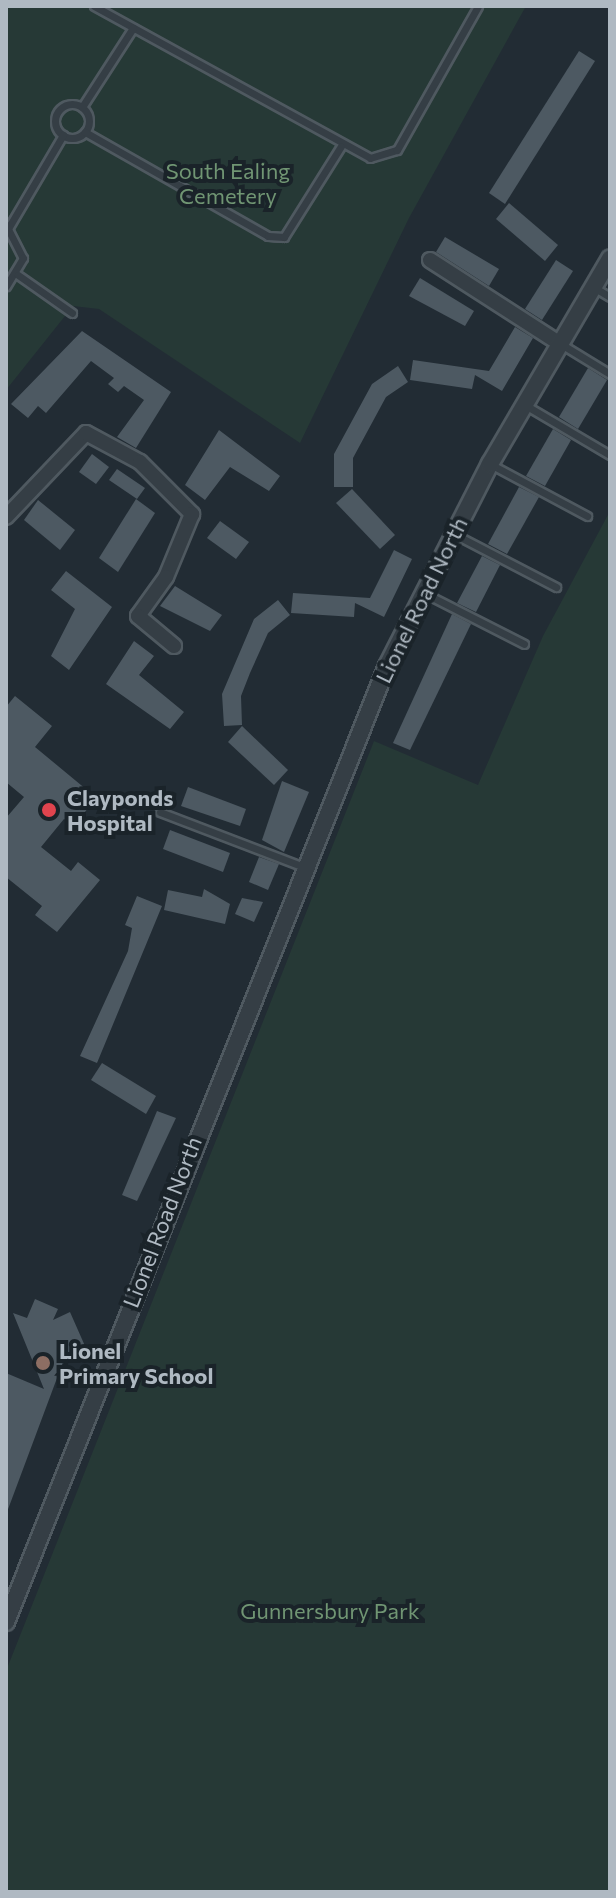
<!DOCTYPE html>
<style>
body{margin:0}
#map{position:relative;width:616px;height:1898px;overflow:hidden;background:#222c34;font-family:Commissioner,sans-serif}
div>[style]{position:absolute}
.green>*{inset:0;background:#263936}
.building>*{inset:0;background:#4d5962}
.roads{filter:drop-shadow(2px 0 #4f5960) drop-shadow(-2px 0 #4f5960) drop-shadow(0 2px #4f5960) drop-shadow(0 -2px #4f5960)}
.service>*{height:7px;margin:-3.5px;padding:0 3.5px;transform-origin:3.5px;border-radius:3.5px;background:#353e45}
.service>.ring{margin:-3.5px;padding:0;box-sizing:content-box;background:none;border:7px solid #353e45;border-radius:50%}
.minor>*{height:14px;margin:-7px;padding:0 7px;transform-origin:7px;border-radius:7px;background:#353e45}
.tertiary>*{height:16px;margin:-8px;padding:0 8px;transform-origin:8px;border-radius:8px;background:#353e45}
.dots>*{width:22px;height:22px;translate:-50% -50%;box-sizing:border-box;border:4px solid #1a2329;border-radius:50%}
span{translate:-50% -50%;white-space:nowrap;text-align:center;line-height:1.15;-webkit-text-stroke:8px #1a2329;paint-order:stroke}
.park-label{font-size:22px;color:#709573}
.street-label{font-size:22px;color:#afb9c2}
.poi-label{font-size:22px;color:#afb9c2;font-weight:700}
.left{translate:0 -50%;text-align:left}
.frame{position:absolute;inset:0;border:8px solid #afb9c2;pointer-events:none}
</style>
<div id="map">
<div class="green">
<div style="clip-path:polygon(6px 6px,526px 6px,409px 218px,300px 443px,99px 309px,73px 306px,6px 390px)"></div>
<div style="clip-path:polygon(610px 511px,610px 1892px,6px 1892px,6px 1671px,374px 741px,478px 785px,543px 636px)"></div>
</div>
<div class="building">
<div style="clip-path:polygon(579px 51px,595px 61px,505px 204px,489px 193px)"></div>
<div style="clip-path:polygon(509px 203px,558px 245px,545px 261px,496px 219px)"></div>
<div style="clip-path:polygon(445px 237px,499px 269px,489px 286px,436px 252px)"></div>
<div style="clip-path:polygon(556px 260px,573px 271px,542px 320px,525px 309px)"></div>
<div style="clip-path:polygon(420px 278px,474px 311px,465px 326px,409px 296px)"></div>
<div style="clip-path:polygon(515px 327px,533px 338px,502px 391px,475px 375px,472px 389px,410px 380px,413px 360px,489px 371px)"></div>
<div style="clip-path:polygon(82px 331px,171px 392px,136px 448px,117px 437px,144px 400px,124px 386px,118px 392px,108px 384px,114px 378px,91px 361px,46px 413px,38px 406px,28px 418px,11px 404px)"></div>
<div style="clip-path:polygon(398px 366px,408px 382px,386px 397px,353px 458px,353px 487px,334px 487px,334px 454px,372px 384px)"></div>
<div style="clip-path:polygon(588px 368px,607px 380px,578px 429px,559px 417px)"></div>
<div style="clip-path:polygon(553px 429px,571px 440px,545px 486px,526px 476px)"></div>
<div style="clip-path:polygon(219px 430px,280px 476px,269px 491px,230px 467px,205px 500px,185px 485px)"></div>
<div style="clip-path:polygon(92px 454px,109px 467px,96px 484px,79px 472px)"></div>
<div style="clip-path:polygon(117px 469px,145px 488px,137px 499px,109px 480px)"></div>
<div style="clip-path:polygon(519px 487px,539px 497px,507px 554px,488px 544px)"></div>
<div style="clip-path:polygon(352px 489px,395px 535px,380px 549px,336px 503px)"></div>
<div style="clip-path:polygon(136px 499px,155px 513px,118px 572px,99px 558px)"></div>
<div style="clip-path:polygon(38px 500px,75px 530px,60px 550px,24px 520px)"></div>
<div style="clip-path:polygon(220px 521px,249px 542px,236px 559px,207px 538px)"></div>
<div style="clip-path:polygon(394px 550px,412px 559px,384px 617px,355px 603px,354px 617px,291px 613px,293px 593px,370px 598px)"></div>
<div style="clip-path:polygon(482px 556px,500px 565px,476px 612px,457px 603px)"></div>
<div style="clip-path:polygon(66px 571px,112px 607px,69px 670px,51px 656px,75px 609px,51px 590px)"></div>
<div style="clip-path:polygon(175px 586px,222px 615px,210px 631px,160px 606px)"></div>
<div style="clip-path:polygon(278px 600px,290px 615px,268px 633px,250px 673px,241px 696px,242px 725px,224px 726px,222px 694px,254px 619px)"></div>
<div style="clip-path:polygon(452px 614px,471px 624px,410px 750px,393px 743px)"></div>
<div style="clip-path:polygon(134px 641px,154px 656px,139px 675px,184px 712px,170px 729px,106px 684px)"></div>
<div style="clip-path:polygon(15px 696px,52px 726px,35px 747px,87px 790px,83px 796px,92px 803px,74px 826px,64px 819px,41px 847px,71px 871px,78px 862px,100px 880px,57px 932px,35px 915px,42px 906px,6px 877px,6px 818px,24px 797px,6px 782px,6px 707px)"></div>
<div style="clip-path:polygon(242px 726px,288px 770px,274px 785px,228px 742px)"></div>
<div style="clip-path:polygon(282px 781px,309px 792px,284px 852px,262px 840px)"></div>
<div style="clip-path:polygon(188px 787px,246px 809px,240px 826px,181px 806px)"></div>
<div style="clip-path:polygon(170px 830px,230px 853px,223px 872px,163px 849px)"></div>
<div style="clip-path:polygon(259px 857px,279px 864px,268px 890px,249px 882px)"></div>
<div style="clip-path:polygon(204px 889px,230px 904px,225px 924px,164px 910px,168px 890px,202px 897px)"></div>
<div style="clip-path:polygon(137px 896px,162px 906px,97px 1063px,80px 1056px,128px 951px,132px 928px,125px 925px)"></div>
<div style="clip-path:polygon(242px 898px,263px 902px,254px 922px,235px 914px)"></div>
<div style="clip-path:polygon(102px 1063px,156px 1096px,146px 1114px,91px 1080px)"></div>
<div style="clip-path:polygon(157px 1111px,176px 1118px,137px 1201px,122px 1195px)"></div>
<div style="clip-path:polygon(35px 1299px,58px 1309px,53px 1320px,70px 1312px,85px 1346px,66px 1354px,7px 1512px,6px 1373px,44px 1389px,13px 1313px,27px 1318px)"></div>
</div>
<div class="roads">
<div class="service">
<div style="left:94px;top:6px;width:315px;rotate:28.8deg"></div>
<div style="left:370px;top:158px;width:28px;rotate:-17deg"></div>
<div style="left:397px;top:150px;width:165px;rotate:-60.6deg"></div>
<div class="ring" style="left:55px;top:104px;width:27px;height:27px"></div>
<div style="left:82px;top:107px;width:94px;rotate:-57.2deg"></div>
<div style="left:85px;top:132px;width:210px;rotate:29.6deg"></div>
<div style="left:268px;top:236px;width:16px;rotate:4deg"></div>
<div style="left:284px;top:237px;width:107px;rotate:-57.9deg"></div>
<div style="left:6px;top:225px;width:37px;rotate:63deg"></div>
<div style="left:23px;top:258px;width:33px;rotate:121deg"></div>
<div style="left:9px;top:227px;width:107px;rotate:-59.6deg"></div>
<div style="left:18px;top:275px;width:66px;rotate:35.1deg"></div>
<div style="left:595px;top:288px;width:17px;rotate:31deg"></div>
<div style="left:561px;top:344px;width:57px;rotate:31.5deg"></div>
<div style="left:525px;top:405px;width:99px;rotate:30.5deg"></div>
<div style="left:492px;top:465px;width:108px;rotate:28.2deg"></div>
<div style="left:456px;top:535px;width:113px;rotate:27.5deg"></div>
<div style="left:426px;top:594px;width:110px;rotate:27deg"></div>
<div style="left:160px;top:812px;width:154px;rotate:20.9deg"></div>
</div>
<div class="minor">
<div style="left:430px;top:260px;width:153px;rotate:32.8deg"></div>
<div style="left:6px;top:517px;width:116px;rotate:-46.4deg"></div>
<div style="left:86px;top:433px;width:61px;rotate:28.2deg"></div>
<div style="left:140px;top:462px;width:74px;rotate:45deg"></div>
<div style="left:192px;top:514px;width:68px;rotate:112.4deg"></div>
<div style="left:166px;top:577px;width:48px;rotate:125.7deg"></div>
<div style="left:138px;top:616px;width:47px;rotate:39.8deg"></div>
</div>
<div class="tertiary">
<div style="left:6px;top:1622px;width:1029px;rotate:-68.27deg"></div>
<div style="left:387px;top:666px;width:227px;rotate:-63deg"></div>
<div style="left:490px;top:464px;width:238px;rotate:-59.7deg"></div>
</div>
</div>
<div class="dots">
<div style="left:49px;top:810px;background:#e0444e"></div>
<div style="left:43px;top:1363px;background:#8d6e63"></div>
</div>
<div class="park-label">
<span style="left:228px;top:183px">South Ealing<br>Cemetery</span>
<span style="left:330px;top:1611px">Gunnersbury Park</span>
</div>
<div class="street-label">
<span style="left:421px;top:600px;rotate:-64deg">Lionel Road North</span>
<span style="left:162px;top:1222px;rotate:-69deg">Lionel Road North</span>
</div>
<div class="poi-label">
<span class="left" style="left:67px;top:810px">Clayponds<br>Hospital</span>
<span class="left" style="left:59px;top:1363px">Lionel<br>Primary School</span>
</div>
<div class="frame"></div>
</div>
